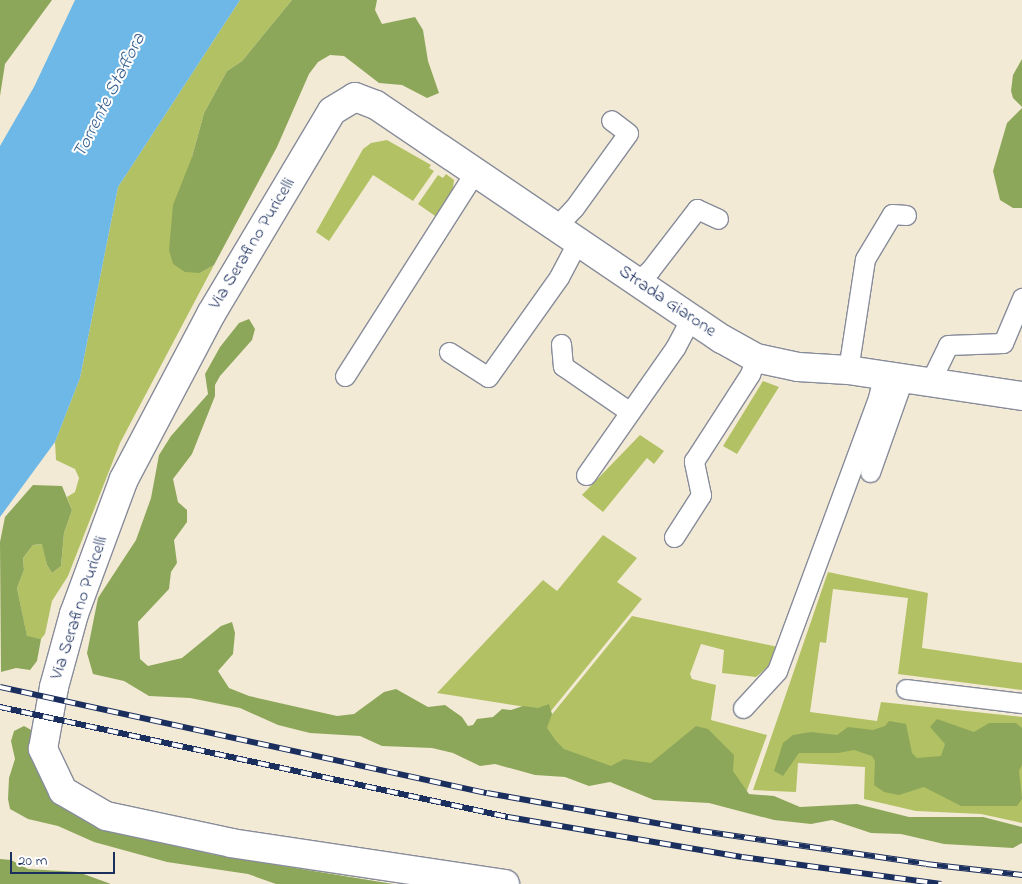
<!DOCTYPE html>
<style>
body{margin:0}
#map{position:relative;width:1022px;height:884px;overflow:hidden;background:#f3ead5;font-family:"Indie Flower",sans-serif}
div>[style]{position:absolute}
.green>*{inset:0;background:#b2c164}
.forest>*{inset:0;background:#8da75a}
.water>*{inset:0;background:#6db8e6}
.roads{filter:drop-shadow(1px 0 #878c9a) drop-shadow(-1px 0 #878c9a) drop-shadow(0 1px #878c9a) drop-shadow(0 -1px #878c9a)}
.service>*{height:19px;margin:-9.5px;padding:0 9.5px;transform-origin:9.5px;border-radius:9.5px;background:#fff}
.minor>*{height:28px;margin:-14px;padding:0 14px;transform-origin:14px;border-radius:14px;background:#fff}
.rail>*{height:5.5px;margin-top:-2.75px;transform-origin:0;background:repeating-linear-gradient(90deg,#fff 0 11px,#1b2f5e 0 22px);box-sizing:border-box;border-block:1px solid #1b2f5e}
span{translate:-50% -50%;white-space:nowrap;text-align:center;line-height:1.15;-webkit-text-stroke:4px #fff;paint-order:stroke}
.street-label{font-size:18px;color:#1b2f5e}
.water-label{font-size:19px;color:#385f8e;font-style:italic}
.scale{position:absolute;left:10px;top:852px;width:105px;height:22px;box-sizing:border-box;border:2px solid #1b2f5e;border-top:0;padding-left:6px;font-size:15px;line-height:18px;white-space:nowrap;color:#1b2f5e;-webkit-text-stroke:4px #fff;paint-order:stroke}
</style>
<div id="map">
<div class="green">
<div style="clip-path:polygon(240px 0,292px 0,242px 61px,227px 71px,204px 113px,192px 157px,200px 273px,214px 265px,120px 443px,68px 576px,52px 601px,45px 634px,41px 639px,27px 637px,17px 588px,24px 570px,23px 558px,33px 545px,43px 544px,47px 565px,52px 573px,61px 566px,64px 533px,72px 510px,67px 497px,75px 492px,79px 478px,75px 469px,56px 460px,55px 442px,80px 378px,118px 187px)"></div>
<div style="clip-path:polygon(387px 140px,431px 165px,429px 168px,434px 171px,413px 201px,373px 175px,329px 241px,316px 232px,363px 149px,371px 143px)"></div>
<div style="clip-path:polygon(446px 174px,454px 180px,452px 197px,438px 218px,418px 204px,438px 175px,443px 178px)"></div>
<div style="clip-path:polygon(763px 381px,779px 387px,737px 454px,723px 446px)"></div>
<div style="clip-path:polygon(640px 435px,664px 451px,654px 464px,647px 458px,603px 512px,582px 495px)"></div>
<div style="clip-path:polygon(603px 535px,637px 558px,617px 582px,642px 599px,551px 711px,437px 693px,543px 580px,557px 591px)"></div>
<div style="clip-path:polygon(828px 572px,928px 593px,922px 648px,1022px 663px,1022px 690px,898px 674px,908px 598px,833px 589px,826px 643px,820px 642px,810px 712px,877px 721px,881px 702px,1022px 717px,1022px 823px,981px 814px,916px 811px,864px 799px,865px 767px,798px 763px,796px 792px,753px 790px)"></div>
<div style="clip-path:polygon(632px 616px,778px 647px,770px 665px,756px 677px,722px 673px,724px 650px,701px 644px,690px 674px,692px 679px,716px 685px,711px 720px,767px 735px,745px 796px,514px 753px,554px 712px)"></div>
</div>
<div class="forest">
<div style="clip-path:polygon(0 0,52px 0,5px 64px,0 96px)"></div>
<div style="clip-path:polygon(292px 0,377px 0,375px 10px,382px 24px,415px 17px,423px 30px,428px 61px,439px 93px,427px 98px,402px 85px,379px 83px,344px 56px,330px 55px,318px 62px,309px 74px,277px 147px,214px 265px,200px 273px,185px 272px,173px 264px,169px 250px,173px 205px,192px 157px,204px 113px,227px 71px,242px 61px)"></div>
<div style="clip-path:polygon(1022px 59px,1022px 107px,1013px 98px,1011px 91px,1013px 75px)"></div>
<div style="clip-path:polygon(1022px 108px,1022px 208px,1013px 208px,1000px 200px,993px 171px,1007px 123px)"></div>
<div style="clip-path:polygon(249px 319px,255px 329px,252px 340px,220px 376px,215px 385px,215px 396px,192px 454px,173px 479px,178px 502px,187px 510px,187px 522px,174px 540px,177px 563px,171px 572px,169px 589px,138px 622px,140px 659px,148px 666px,182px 658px,221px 626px,232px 622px,235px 633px,233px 654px,218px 671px,229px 688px,249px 696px,337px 716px,354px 714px,384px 692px,396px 689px,428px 707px,445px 705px,462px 717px,468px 726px,473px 725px,477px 719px,493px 717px,502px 709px,511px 710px,523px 706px,538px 708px,549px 704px,552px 714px,547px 728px,556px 741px,564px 749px,611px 766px,624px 759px,651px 763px,696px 726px,708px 729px,734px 755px,733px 771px,749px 794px,774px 796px,800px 807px,857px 804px,909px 817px,983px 817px,1022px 827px,1022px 843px,1013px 848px,944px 844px,901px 834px,871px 833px,832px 820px,811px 824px,774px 820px,709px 803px,654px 800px,610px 782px,589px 786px,565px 777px,535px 775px,495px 764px,480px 766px,453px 753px,432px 748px,382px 746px,360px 736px,310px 733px,278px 725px,240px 708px,190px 698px,149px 696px,124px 681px,93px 674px,87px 653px,98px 598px,136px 540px,151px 498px,159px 455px,171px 436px,208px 394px,205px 374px,220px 347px,239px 323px)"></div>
<div style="clip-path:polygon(33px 485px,62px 486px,72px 510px,64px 533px,61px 566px,52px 573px,47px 565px,42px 544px,33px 545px,23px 558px,24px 570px,17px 588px,27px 636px,41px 639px,37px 661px,30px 670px,16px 668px,1px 672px,0 542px,5px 517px)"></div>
<div style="clip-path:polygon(937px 719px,974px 732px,989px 723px,1016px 723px,1022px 728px,1022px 765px,1019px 771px,1022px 799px,1017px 806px,961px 806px,924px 787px,899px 795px,884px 792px,874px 785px,875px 761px,872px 756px,854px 750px,838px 753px,799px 753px,783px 776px,774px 771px,783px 743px,793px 735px,811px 732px,837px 735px,848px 727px,873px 730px,885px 726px,889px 721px,906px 724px,912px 753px,917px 758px,941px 756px,945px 744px,930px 727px)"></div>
<div style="clip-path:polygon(24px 726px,33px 731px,34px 761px,169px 842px,210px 854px,393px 884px,276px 884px,248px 874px,167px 862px,94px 842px,58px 826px,28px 819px,10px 809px,8px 799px,9px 778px,15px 759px,11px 741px,14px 731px)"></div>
<div style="clip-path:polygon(0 859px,11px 860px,28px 869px,78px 872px,111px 884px,0 884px)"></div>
</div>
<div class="water">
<div style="clip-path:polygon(75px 0,240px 0,118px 187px,80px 378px,55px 442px,0 517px,0 146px,34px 87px)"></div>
</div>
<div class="roads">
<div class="service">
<div style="left:556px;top:227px;width:26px;rotate:-47deg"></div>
<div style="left:574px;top:208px;width:92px;rotate:-54.2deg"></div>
<div style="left:628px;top:133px;width:21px;rotate:-143deg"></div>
<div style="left:637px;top:281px;width:17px;rotate:-40deg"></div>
<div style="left:650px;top:270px;width:77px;rotate:-52.4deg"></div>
<div style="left:697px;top:209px;width:23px;rotate:25deg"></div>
<div style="left:561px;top:344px;width:22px;rotate:85deg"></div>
<div style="left:563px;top:366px;width:81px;rotate:34.5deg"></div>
<div style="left:449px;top:352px;width:46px;rotate:32.7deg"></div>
<div style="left:488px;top:377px;width:123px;rotate:-54.6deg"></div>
<div style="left:559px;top:277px;width:41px;rotate:-62.2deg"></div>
<div style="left:848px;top:370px;width:112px;rotate:-81.3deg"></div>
<div style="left:865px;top:259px;width:52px;rotate:-59deg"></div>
<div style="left:892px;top:214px;width:14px;rotate:4deg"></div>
<div style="left:345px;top:376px;width:242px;rotate:-57.5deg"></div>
<div style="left:923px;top:382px;width:14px;rotate:-36deg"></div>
<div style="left:934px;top:374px;width:32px;rotate:-64deg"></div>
<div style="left:948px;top:345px;width:55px;rotate:-2.1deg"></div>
<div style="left:1003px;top:343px;width:49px;rotate:-67.1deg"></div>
<div style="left:870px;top:472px;width:99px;rotate:-70.5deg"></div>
<div style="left:586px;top:475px;width:155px;rotate:-55deg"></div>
<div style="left:675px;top:348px;width:34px;rotate:-62deg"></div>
<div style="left:674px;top:537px;width:50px;rotate:-57.3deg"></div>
<div style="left:701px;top:495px;width:35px;rotate:-102deg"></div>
<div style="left:694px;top:461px;width:103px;rotate:-57.2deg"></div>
<div style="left:750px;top:374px;width:17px;rotate:-69deg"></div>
<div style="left:906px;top:689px;width:117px;rotate:6.9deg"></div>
<div style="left:743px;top:708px;width:50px;rotate:-47.4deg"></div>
<div style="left:777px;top:671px;width:291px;rotate:-69.7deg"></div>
<div style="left:878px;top:398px;width:23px;rotate:-77deg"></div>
</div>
<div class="minor">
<div style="left:505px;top:884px;width:276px;rotate:-171.5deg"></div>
<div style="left:232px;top:843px;width:129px;rotate:-167.9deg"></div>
<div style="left:106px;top:816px;width:50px;rotate:-149.8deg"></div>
<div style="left:63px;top:791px;width:47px;rotate:-115.5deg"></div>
<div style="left:43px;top:749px;width:63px;rotate:-79.9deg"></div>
<div style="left:54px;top:687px;width:76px;rotate:-74.7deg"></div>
<div style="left:74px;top:614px;width:144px;rotate:-69.7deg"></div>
<div style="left:124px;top:479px;width:187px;rotate:-62.2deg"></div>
<div style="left:211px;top:314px;width:236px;rotate:-59.2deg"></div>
<div style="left:332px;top:111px;width:27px;rotate:-31deg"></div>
<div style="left:355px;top:97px;width:22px;rotate:21deg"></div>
<div style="left:376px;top:105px;width:418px;rotate:34.1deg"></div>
<div style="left:722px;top:339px;width:39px;rotate:29deg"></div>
<div style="left:756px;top:358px;width:43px;rotate:12.1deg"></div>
<div style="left:798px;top:367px;width:50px;rotate:3.4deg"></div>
<div style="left:848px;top:370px;width:176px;rotate:8.5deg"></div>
</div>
</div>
<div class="rail">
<div style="left:0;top:687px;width:498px;rotate:12.3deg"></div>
<div style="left:487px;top:793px;width:217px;rotate:10.1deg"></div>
<div style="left:701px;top:831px;width:227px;rotate:8.3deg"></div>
<div style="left:926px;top:864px;width:97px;rotate:6.5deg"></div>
<div style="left:0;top:707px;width:520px;rotate:12.22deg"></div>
<div style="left:508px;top:817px;width:237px;rotate:9.7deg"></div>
<div style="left:742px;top:857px;width:201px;rotate:7.7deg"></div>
</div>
<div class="street-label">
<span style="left:253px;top:244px;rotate:-59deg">Via Serafino Puricelli</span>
<span style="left:667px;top:302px;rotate:34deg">Strada Giarone</span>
<span style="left:80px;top:608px;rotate:-72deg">Via Serafino Puricelli</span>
</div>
<div class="water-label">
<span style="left:110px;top:96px;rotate:-63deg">Torrente Staffora</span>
</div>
<div class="scale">20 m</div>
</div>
